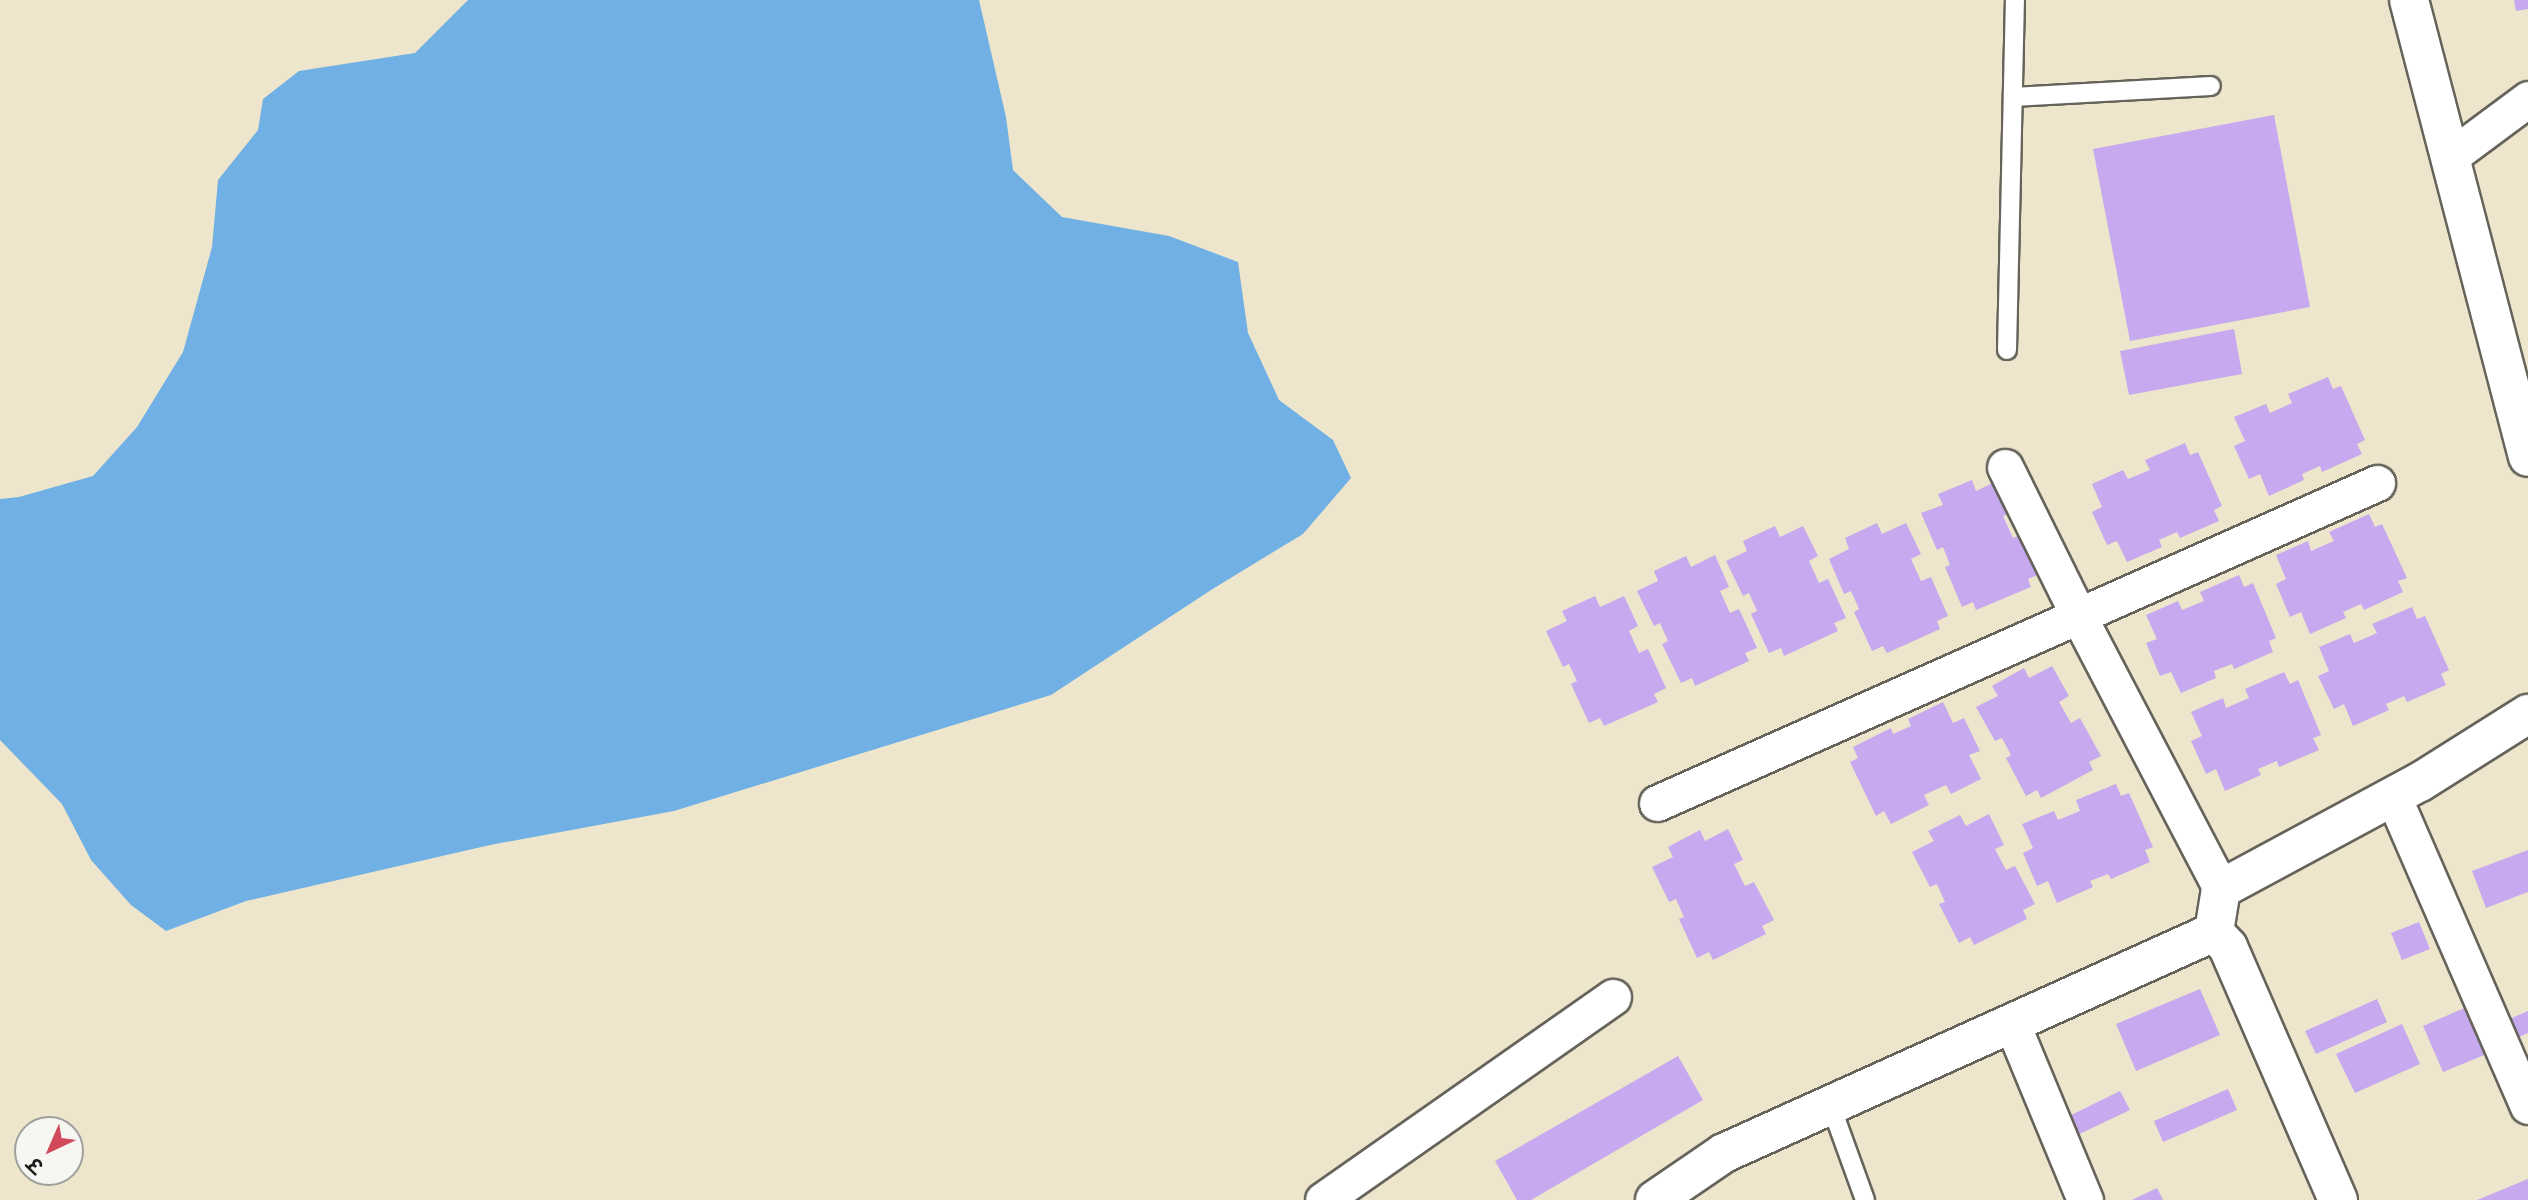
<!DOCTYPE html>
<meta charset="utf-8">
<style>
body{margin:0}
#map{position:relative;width:2528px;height:1200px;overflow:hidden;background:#ede6cc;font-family:Sriracha,"Playpen Sans Deva",sans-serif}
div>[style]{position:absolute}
.water>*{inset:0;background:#70b0e4}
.building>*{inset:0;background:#c6a9ee}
.roads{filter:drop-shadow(2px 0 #65635a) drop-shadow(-2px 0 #65635a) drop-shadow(0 2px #65635a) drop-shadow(0 -2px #65635a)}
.service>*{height:18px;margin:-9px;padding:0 9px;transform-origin:9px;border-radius:9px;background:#fff}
.minor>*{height:35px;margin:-17.5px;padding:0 17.5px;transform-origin:17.5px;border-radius:17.5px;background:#fff}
.tertiary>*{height:38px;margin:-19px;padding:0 19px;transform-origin:19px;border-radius:19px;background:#fff}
span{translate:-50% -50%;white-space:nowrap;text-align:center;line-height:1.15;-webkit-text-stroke:7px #f6f6f2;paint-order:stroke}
.north{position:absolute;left:14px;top:1116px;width:70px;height:70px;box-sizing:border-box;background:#f6f6f2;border:2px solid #9f9f9c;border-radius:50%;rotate:224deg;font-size:19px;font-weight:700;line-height:28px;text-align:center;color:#1c1c1c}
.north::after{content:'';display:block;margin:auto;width:24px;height:32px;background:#d1495b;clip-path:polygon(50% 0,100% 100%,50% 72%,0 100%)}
</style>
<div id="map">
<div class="water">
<div style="clip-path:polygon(468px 0,979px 0,1006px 117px,1013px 170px,1062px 217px,1169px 236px,1238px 262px,1248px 333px,1279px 400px,1333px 440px,1351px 478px,1303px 534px,1211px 590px,1051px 695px,674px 811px,490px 845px,246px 901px,166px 931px,131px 905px,91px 860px,62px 804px,0 740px,0 499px,19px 497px,93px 476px,137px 427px,183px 352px,212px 247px,218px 180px,258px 130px,263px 99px,299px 71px,415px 53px)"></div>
</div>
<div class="building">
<div style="clip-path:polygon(2514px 0,2528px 0,2528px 9px,2516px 11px)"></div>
<div style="clip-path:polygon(2274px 115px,2310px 307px,2130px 341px,2093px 149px)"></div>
<div style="clip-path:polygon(2234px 329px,2242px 374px,2129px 395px,2120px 351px)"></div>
<div style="clip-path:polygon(2328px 377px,2333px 389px,2341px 386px,2365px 440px,2357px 444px,2362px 454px,2322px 472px,2320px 466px,2302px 474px,2304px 480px,2269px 496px,2260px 474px,2249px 479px,2234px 446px,2245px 441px,2234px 417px,2266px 404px,2270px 413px,2292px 403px,2288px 394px)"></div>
<div style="clip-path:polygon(2185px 443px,2190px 455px,2198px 452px,2222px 506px,2214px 510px,2219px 521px,2180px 538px,2177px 532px,2159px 540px,2162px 547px,2127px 562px,2117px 541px,2107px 545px,2092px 512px,2102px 507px,2092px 484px,2123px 470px,2128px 479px,2150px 470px,2145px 460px)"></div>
<div style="clip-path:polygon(1972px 480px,1976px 491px,1999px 480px,2013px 512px,2003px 516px,2013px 538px,2023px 534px,2040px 574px,2028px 579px,2031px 587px,1976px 610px,1973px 602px,1962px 607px,1945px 567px,1950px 565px,1943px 547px,1937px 550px,1921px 513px,1943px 505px,1938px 494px)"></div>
<div style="clip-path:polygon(2369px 514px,2375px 527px,2382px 524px,2407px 578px,2398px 581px,2403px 592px,2364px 610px,2361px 604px,2343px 612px,2346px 618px,2310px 634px,2301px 612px,2290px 617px,2276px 584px,2286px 579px,2276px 555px,2308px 541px,2311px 551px,2334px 541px,2329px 532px)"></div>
<div style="clip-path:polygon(1877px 523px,1882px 534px,1906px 523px,1921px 554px,1911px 559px,1921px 581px,1931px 577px,1948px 616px,1937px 621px,1940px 629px,1887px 653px,1883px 646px,1872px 651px,1854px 612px,1859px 609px,1851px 591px,1844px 594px,1829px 559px,1849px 549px,1845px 538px)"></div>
<div style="clip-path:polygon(1775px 526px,1780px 537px,1803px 526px,1818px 556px,1809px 561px,1819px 583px,1828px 579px,1846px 618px,1834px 623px,1838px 631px,1784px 656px,1781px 648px,1769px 653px,1751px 614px,1757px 611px,1749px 593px,1743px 596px,1726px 561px,1747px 551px,1743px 541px)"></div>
<div style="clip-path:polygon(1715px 555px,1729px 587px,1720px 591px,1730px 613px,1739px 609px,1757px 648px,1745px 653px,1749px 661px,1695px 686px,1692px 678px,1681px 683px,1662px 644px,1668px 641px,1660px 623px,1654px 626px,1637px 591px,1658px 581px,1654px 571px,1686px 556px,1691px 567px)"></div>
<div style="clip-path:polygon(2239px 575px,2244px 587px,2253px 583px,2276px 638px,2269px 641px,2273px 652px,2234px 669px,2232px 664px,2214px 671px,2216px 678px,2181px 693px,2171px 672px,2160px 676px,2146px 643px,2157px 639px,2146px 615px,2178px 601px,2182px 610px,2204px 601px,2200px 592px)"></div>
<div style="clip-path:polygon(1595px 596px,1600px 607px,1624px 596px,1638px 626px,1629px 631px,1639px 653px,1648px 649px,1666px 688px,1654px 694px,1658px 702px,1604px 726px,1600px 718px,1589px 723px,1571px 684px,1577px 681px,1569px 664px,1563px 667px,1546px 631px,1567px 621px,1562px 611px)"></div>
<div style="clip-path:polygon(2412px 607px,2417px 619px,2425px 616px,2449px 670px,2441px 674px,2446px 685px,2407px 702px,2404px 696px,2386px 704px,2389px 710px,2353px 726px,2344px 704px,2334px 709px,2318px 676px,2329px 671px,2319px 647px,2350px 634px,2354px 643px,2377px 633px,2372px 624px)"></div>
<div style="clip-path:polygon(2052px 666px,2069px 696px,2059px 702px,2071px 723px,2080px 718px,2101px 756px,2089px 762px,2093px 770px,2041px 798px,2037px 790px,2026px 796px,2006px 758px,2011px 755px,2002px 738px,1995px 741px,1976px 707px,1998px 696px,1992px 686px,2024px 668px,2029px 678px)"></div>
<div style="clip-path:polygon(2284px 672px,2290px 684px,2298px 680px,2321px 735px,2313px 738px,2319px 750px,2279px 767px,2277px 761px,2258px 769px,2261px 775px,2225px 791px,2216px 769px,2206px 774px,2191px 741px,2202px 736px,2191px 712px,2223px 698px,2226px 708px,2249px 698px,2245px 689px)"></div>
<div style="clip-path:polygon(1943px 702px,1953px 723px,1964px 718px,1980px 751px,1969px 755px,1981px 779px,1951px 794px,1946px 785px,1924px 795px,1929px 805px,1891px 824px,1884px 811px,1876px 816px,1850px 762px,1858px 758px,1853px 747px,1891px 728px,1893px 734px,1911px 726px,1908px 719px)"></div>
<div style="clip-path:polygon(2116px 784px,2121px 796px,2129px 793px,2153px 847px,2145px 850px,2150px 862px,2111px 879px,2108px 874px,2090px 881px,2093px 887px,2057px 903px,2048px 881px,2037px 886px,2023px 853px,2033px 848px,2022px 824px,2054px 811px,2058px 820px,2080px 811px,2076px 800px)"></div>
<div style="clip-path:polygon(1989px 814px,2004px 845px,1995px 849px,2006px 870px,2015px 866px,2035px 904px,2023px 910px,2027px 919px,1974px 945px,1970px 937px,1959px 943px,1939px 904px,1945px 902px,1937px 884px,1930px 887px,1912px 852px,1934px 841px,1928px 831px,1960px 815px,1966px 826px)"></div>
<div style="clip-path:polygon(1728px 829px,1743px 860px,1734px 864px,1745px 886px,1754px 882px,1774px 920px,1762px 926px,1766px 934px,1713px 960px,1709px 952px,1697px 958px,1679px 919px,1684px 917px,1676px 899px,1669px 902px,1652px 867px,1673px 857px,1668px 847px,1700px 830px,1705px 841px)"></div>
<div style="clip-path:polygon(2528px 850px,2528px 892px,2486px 908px,2472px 871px)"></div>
<div style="clip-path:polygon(2419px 922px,2430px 949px,2402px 960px,2391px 933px)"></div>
<div style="clip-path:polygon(2200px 989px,2220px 1035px,2136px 1071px,2116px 1024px)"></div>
<div style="clip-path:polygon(2377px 999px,2387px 1022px,2316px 1054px,2305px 1031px)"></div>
<div style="clip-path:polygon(2469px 1006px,2489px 1053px,2443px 1072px,2423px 1026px)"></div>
<div style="clip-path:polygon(2528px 1011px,2528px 1033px,2510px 1041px,2502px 1022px)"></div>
<div style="clip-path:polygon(2402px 1024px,2420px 1064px,2355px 1093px,2336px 1054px)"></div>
<div style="clip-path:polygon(1678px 1056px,1703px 1100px,1531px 1200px,1517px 1200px,1495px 1161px)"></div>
<div style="clip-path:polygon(2228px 1089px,2237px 1110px,2163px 1142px,2154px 1121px)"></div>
<div style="clip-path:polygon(2120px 1091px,2130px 1110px,2071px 1138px,2061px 1120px)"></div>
<div style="clip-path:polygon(2528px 1179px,2528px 1200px,2477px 1200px)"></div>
<div style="clip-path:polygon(2157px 1188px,2163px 1200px,2132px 1200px)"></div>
</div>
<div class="roads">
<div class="service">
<div style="left:2013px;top:97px;width:198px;rotate:-3.2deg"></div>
<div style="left:2007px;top:350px;width:350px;rotate:-88.7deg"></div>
<div style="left:1831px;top:1106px;width:100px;rotate:70.1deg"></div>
</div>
<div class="minor">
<div style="left:2450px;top:157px;width:97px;rotate:-36.6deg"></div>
<div style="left:2005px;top:467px;width:165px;rotate:63.7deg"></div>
<div style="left:2078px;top:615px;width:309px;rotate:62.4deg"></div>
<div style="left:2393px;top:796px;width:338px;rotate:66.5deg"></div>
<div style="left:1657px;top:803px;width:788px;rotate:-23.96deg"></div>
<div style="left:2013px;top:1026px;width:188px;rotate:67.5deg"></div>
<div style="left:1323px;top:1200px;width:354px;rotate:-35deg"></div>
</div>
<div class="tertiary">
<div style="left:2409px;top:0;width:472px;rotate:75.4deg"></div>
<div style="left:1655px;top:1200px;width:83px;rotate:-34.3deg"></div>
<div style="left:1724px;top:1153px;width:538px;rotate:-24.28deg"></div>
<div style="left:2338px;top:1200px;width:276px;rotate:-113.5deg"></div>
<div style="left:2228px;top:947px;width:21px;rotate:-133deg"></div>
<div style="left:2214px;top:932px;width:44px;rotate:-80.8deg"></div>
<div style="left:2221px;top:889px;width:226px;rotate:-28.3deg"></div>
<div style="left:2420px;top:782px;width:128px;rotate:-32.2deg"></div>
</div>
</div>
<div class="north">उ</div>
</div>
